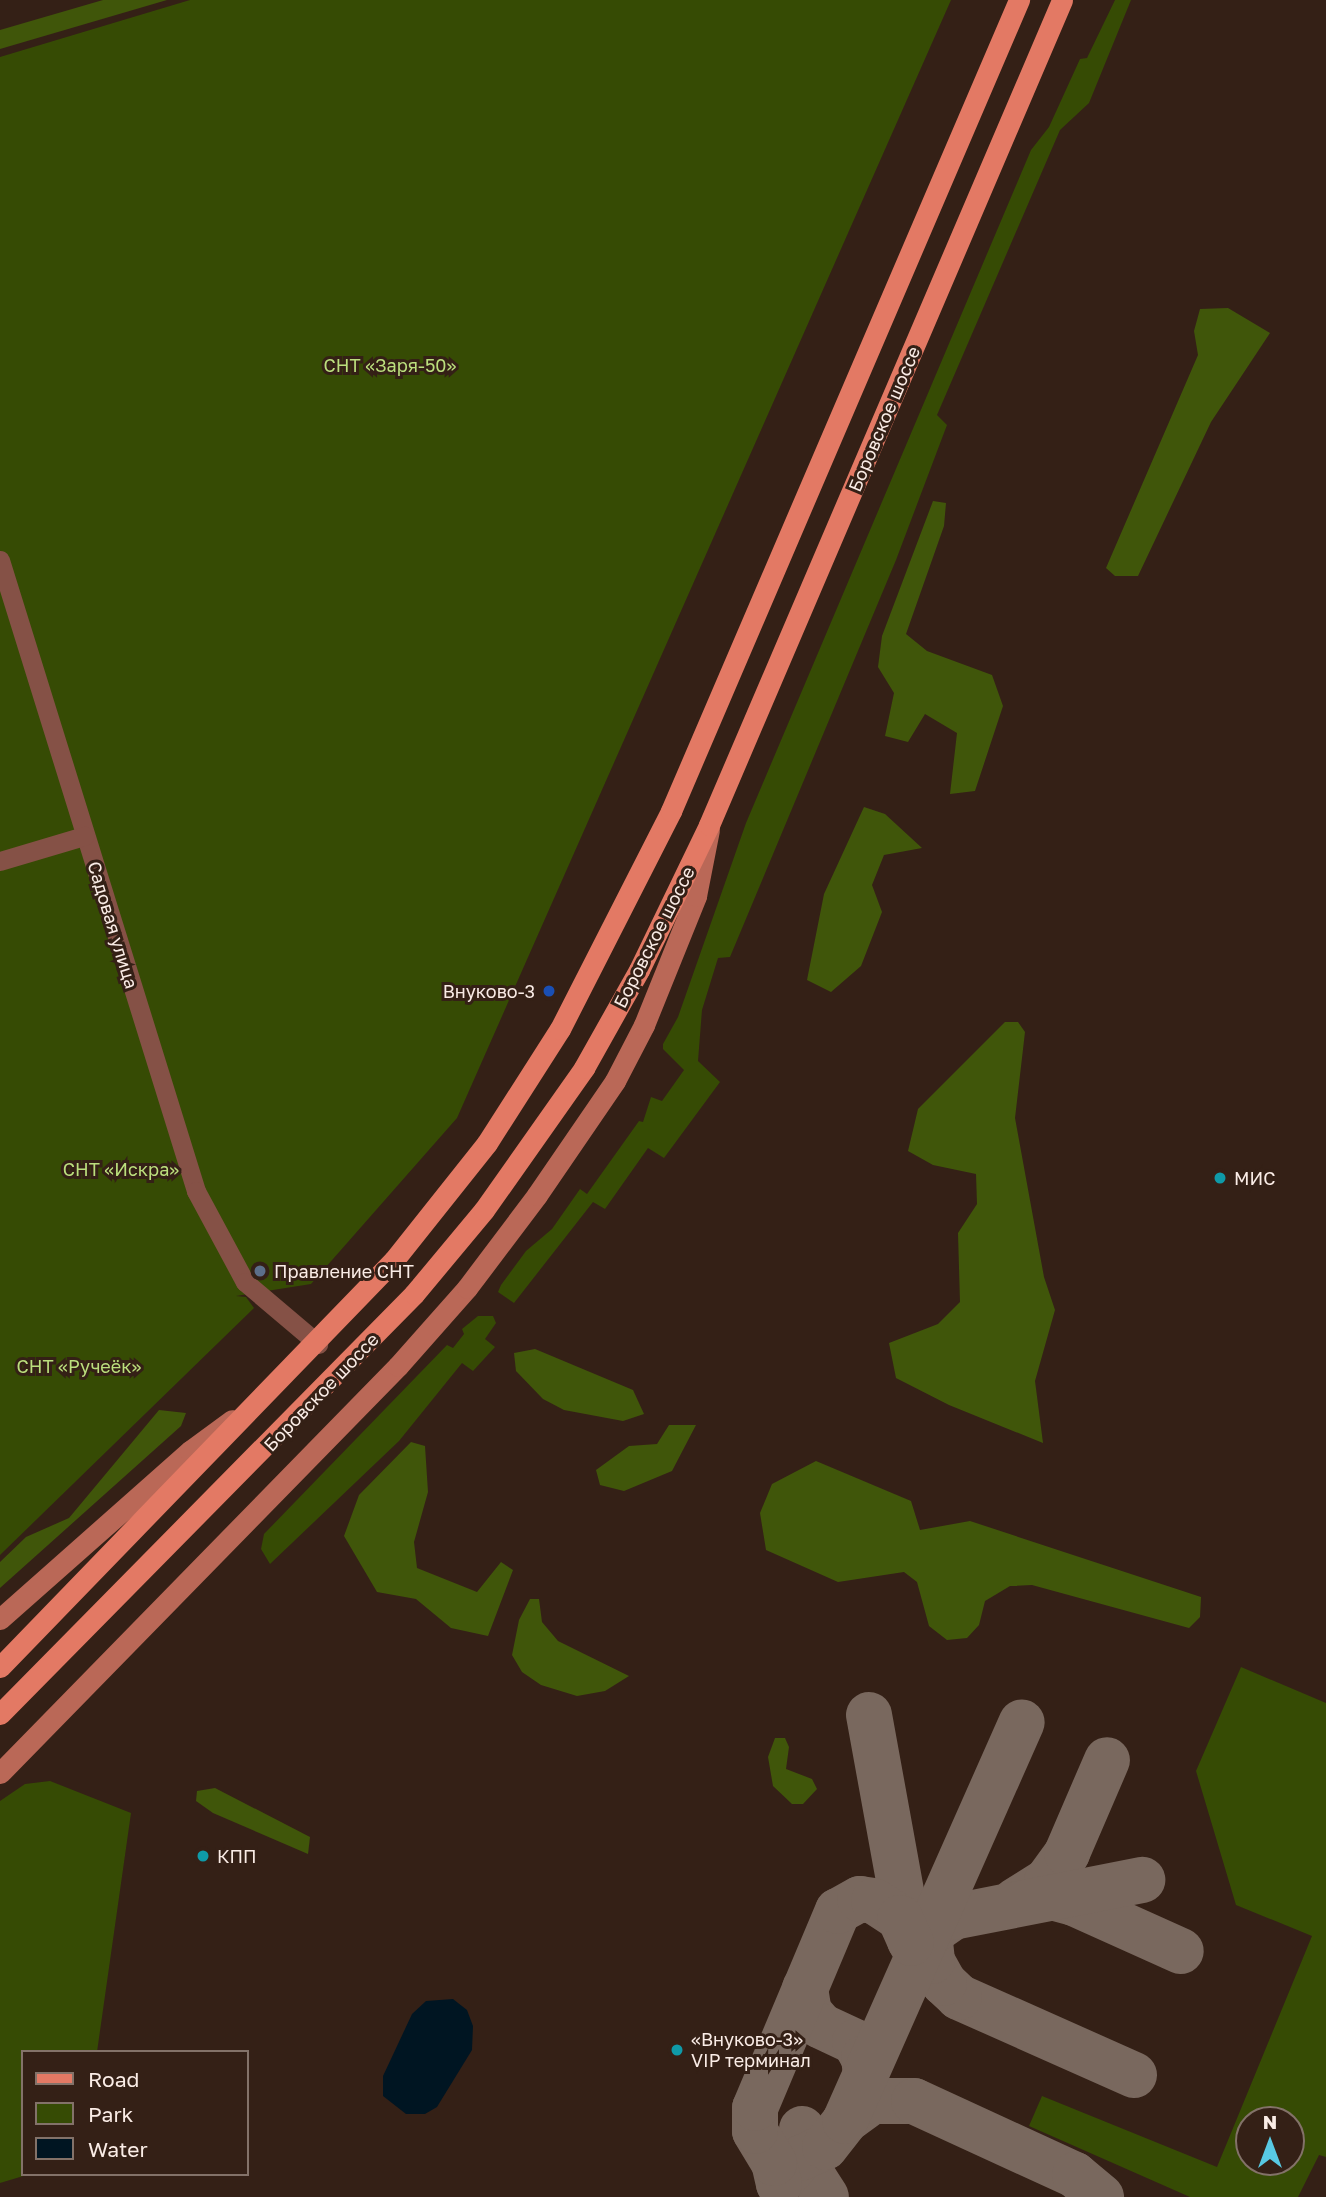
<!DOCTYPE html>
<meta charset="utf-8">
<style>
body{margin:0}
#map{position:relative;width:1326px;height:2197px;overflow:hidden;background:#342016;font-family:"Golos Text",sans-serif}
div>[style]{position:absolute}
.green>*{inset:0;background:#364b04}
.forest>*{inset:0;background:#40560a}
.water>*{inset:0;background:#001522}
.taxiway>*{height:46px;margin:-23px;padding:0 23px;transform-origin:23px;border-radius:23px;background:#79685e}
.street>*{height:19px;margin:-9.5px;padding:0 9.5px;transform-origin:9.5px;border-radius:9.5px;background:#855146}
.secondary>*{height:21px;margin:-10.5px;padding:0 10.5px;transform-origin:10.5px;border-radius:10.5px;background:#ba6857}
.primary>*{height:21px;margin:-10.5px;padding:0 10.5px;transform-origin:10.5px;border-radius:10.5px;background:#e37964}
.dots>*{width:19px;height:19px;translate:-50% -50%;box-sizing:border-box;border:4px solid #342016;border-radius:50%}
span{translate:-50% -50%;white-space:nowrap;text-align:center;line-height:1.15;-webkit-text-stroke:6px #342016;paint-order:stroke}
.park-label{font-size:18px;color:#bbdf7d}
.street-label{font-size:18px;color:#faece6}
.poi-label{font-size:18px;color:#faece6}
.right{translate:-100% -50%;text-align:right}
.left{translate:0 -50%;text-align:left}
.legend{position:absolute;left:21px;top:2050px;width:228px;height:126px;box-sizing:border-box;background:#342016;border:2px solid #837269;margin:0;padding:9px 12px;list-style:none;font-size:21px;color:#faece6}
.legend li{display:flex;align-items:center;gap:14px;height:35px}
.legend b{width:35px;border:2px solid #837269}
.north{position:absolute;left:1235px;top:2106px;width:70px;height:70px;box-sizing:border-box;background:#342016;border:2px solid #837269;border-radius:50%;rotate:0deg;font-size:19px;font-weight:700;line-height:28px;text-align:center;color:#faece6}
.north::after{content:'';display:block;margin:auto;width:24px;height:32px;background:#58c9e3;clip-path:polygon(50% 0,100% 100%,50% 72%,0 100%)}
</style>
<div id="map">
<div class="green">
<div style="clip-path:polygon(190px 0,951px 0,457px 1118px,311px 1284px,236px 1296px,246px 1297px,254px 1308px,0 1555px,0 57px)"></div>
<div style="clip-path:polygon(1115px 0,1131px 0,1089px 103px,1060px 130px,937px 415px,947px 425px,896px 560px,730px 957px,718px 958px,702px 1010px,698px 1061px,720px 1082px,664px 1158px,648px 1148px,605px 1209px,593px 1202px,514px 1303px,498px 1292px,501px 1285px,526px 1251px,552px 1229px,580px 1189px,587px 1194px,639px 1121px,643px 1122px,651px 1097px,662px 1101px,684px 1070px,663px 1049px,663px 1044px,678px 1017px,746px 823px,1031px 150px,1049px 127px,1080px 59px,1087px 58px)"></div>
<div style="clip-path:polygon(478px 1316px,493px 1316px,496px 1323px,485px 1339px,495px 1347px,473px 1371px,462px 1363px,399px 1441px,270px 1564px,261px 1549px,264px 1534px,447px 1345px,453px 1348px,464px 1334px,462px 1329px)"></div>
<div style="clip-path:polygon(evenodd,1241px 1667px,1326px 1703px,1326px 2157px,1319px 2155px,1298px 2197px,1190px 2197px,1029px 2126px,1042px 2096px,1217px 2167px,1312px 1936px,1236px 1905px,1196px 1771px,1241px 1667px,1249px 2120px,1291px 2120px,1291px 2162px,1249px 2162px,1249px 2120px)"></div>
<div style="clip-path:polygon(50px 1781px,131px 1813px,97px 2052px,23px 2052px,23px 2174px,30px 2174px,0 2183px,0 1801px,25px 1784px)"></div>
</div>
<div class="forest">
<div style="clip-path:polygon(103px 0,167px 0,0 49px,0 30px)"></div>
<div style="clip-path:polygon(1228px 308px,1270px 333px,1211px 422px,1138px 576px,1115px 576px,1106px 568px,1198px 355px,1194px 331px,1200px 309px)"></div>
<div style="clip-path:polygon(933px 501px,946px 503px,944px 526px,906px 634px,927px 651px,992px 675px,1003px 706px,975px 791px,950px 794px,957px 733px,925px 714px,908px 742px,885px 736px,894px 693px,878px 667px,882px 636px)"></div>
<div style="clip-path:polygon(864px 807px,885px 814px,922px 848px,884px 855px,872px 885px,882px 912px,861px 966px,831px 992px,807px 980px,824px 894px)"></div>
<div style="clip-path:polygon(1005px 1022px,1018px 1022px,1025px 1032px,1015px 1118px,1044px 1277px,1055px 1310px,1035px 1381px,1043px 1443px,949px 1405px,896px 1378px,889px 1343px,938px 1324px,960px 1302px,958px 1233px,977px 1204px,976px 1174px,933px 1165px,908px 1151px,918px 1109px)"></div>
<div style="clip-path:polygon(535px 1349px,633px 1390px,644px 1414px,623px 1421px,564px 1410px,543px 1399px,516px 1371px,514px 1353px)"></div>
<div style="clip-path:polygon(159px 1410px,186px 1413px,181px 1426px,0 1588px,0 1562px,26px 1537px,69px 1518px)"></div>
<div style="clip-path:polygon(669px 1425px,696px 1425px,672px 1471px,624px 1491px,600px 1485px,596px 1470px,629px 1446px,657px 1444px)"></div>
<div style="clip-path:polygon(411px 1442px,425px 1446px,428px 1492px,414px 1542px,417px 1568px,477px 1592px,501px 1562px,513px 1570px,488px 1636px,451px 1628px,416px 1599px,377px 1592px,344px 1536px,359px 1495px)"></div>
<div style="clip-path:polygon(816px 1461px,911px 1501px,920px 1530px,970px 1521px,1201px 1597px,1200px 1617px,1189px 1628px,1032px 1585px,1010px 1586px,985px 1601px,979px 1625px,967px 1638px,947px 1640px,929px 1626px,917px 1582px,904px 1572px,838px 1582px,766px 1550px,760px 1513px,772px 1484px)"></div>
<div style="clip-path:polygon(530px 1599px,539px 1599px,542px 1622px,558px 1641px,629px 1676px,605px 1691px,577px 1696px,541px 1685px,522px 1672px,512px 1655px,519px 1620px)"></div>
<div style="clip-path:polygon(775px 1738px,785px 1738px,789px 1747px,786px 1769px,812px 1779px,817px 1789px,803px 1804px,792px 1804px,773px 1786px,768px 1757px)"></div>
<div style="clip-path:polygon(215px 1788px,310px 1837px,308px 1854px,213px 1813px,196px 1801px,197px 1791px)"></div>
</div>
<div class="water">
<div style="clip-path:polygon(453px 1999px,467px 2010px,473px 2026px,472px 2050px,437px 2107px,425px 2114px,406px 2114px,383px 2096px,383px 2076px,412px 2014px,426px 2001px)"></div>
</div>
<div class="taxiway">
<div style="left:869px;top:1715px;width:229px;rotate:79.7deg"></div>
<div style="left:1048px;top:1896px;width:27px;rotate:15deg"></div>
<div style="left:1074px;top:1903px;width:117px;rotate:24.2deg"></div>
<div style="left:1015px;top:1901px;width:38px;rotate:-32deg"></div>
<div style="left:1047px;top:1881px;width:34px;rotate:-54deg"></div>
<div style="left:1067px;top:1853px;width:101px;rotate:-66.7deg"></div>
<div style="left:805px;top:1988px;width:24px;rotate:81deg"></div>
<div style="left:809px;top:2012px;width:18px;rotate:49deg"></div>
<div style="left:821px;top:2026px;width:38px;rotate:25deg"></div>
<div style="left:855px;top:2042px;width:18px;rotate:61deg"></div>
<div style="left:864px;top:2058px;width:16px;rotate:83deg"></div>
<div style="left:1134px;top:2075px;width:192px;rotate:-156deg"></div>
<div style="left:959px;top:1997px;width:21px;rotate:-137deg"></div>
<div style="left:944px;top:1983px;width:25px;rotate:-119deg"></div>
<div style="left:932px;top:1961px;width:27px;rotate:-96deg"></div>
<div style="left:929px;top:1934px;width:29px;rotate:-35deg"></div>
<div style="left:953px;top:1917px;width:193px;rotate:-11.1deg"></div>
<div style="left:845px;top:2121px;width:34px;rotate:-36deg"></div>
<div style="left:873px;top:2101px;width:41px"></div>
<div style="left:914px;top:2101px;width:177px;rotate:24.7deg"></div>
<div style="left:1075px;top:2175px;width:34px;rotate:40deg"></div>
<div style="left:802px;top:2129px;width:29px;rotate:92deg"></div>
<div style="left:801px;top:2158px;width:46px;rotate:57.3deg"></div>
<div style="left:779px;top:2184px;width:34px;rotate:-50deg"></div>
<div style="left:801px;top:2158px;width:26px;rotate:-25deg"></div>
<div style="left:825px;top:2147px;width:33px;rotate:-52deg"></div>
<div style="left:845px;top:2121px;width:436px;rotate:-66.1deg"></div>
<div style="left:779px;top:2184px;width:22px;rotate:-103deg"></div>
<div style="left:774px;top:2163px;width:37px;rotate:-121deg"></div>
<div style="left:755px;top:2131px;width:23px;rotate:-90deg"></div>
<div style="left:755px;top:2108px;width:214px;rotate:-67.2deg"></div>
<div style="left:838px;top:1911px;width:25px;rotate:-29deg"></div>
<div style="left:860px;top:1899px;width:14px;rotate:8deg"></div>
<div style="left:874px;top:1901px;width:31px;rotate:33deg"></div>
<div style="left:900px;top:1918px;width:27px;rotate:66deg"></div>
</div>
<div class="street">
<div style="left:0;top:560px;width:661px;rotate:72.74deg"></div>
<div style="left:196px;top:1191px;width:103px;rotate:61.7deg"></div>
<div style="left:245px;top:1282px;width:96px;rotate:40.3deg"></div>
<div style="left:0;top:861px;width:88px;rotate:-16.6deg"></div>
</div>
<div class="secondary">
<div style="left:0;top:1619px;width:254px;rotate:-41.5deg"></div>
<div style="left:190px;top:1451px;width:52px;rotate:-36.4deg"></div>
<div style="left:0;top:1773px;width:569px;rotate:-45.64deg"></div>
<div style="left:398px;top:1366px;width:104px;rotate:-48.5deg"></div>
<div style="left:467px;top:1288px;width:116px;rotate:-53deg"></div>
<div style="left:537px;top:1195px;width:138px;rotate:-55.6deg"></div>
<div style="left:615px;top:1081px;width:63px;rotate:-62.6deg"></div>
<div style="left:644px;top:1025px;width:139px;rotate:-68deg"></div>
<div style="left:696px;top:896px;width:67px;rotate:-78.9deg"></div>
</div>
<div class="primary">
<div style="left:0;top:1667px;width:566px;rotate:-45.93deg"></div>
<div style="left:394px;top:1260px;width:149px;rotate:-51.5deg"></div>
<div style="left:487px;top:1143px;width:135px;rotate:-57.4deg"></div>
<div style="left:560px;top:1029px;width:245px;rotate:-63deg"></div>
<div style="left:671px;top:811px;width:883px;rotate:-66.78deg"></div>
<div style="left:0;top:1714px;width:590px;rotate:-45.41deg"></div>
<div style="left:414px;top:1294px;width:109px;rotate:-50.2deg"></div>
<div style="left:484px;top:1210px;width:174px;rotate:-54.8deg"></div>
<div style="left:584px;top:1068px;width:112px;rotate:-60.7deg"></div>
<div style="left:639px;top:970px;width:161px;rotate:-64.2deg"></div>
<div style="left:709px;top:825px;width:897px;rotate:-66.83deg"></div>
</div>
<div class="dots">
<div style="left:549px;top:991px;background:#1a4fb4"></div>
<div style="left:1220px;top:1178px;background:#0f9aa8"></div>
<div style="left:260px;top:1271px;background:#5c6f8a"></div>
<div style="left:203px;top:1856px;background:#0f9aa8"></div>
<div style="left:677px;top:2050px;background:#0f9aa8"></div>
</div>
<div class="park-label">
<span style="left:390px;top:365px">СНТ «Заря-50»</span>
<span style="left:121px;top:1169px">СНТ «Искра»</span>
<span style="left:79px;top:1366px">СНТ «Ручеёк»</span>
</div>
<div class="street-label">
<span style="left:884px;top:419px;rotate:-67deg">Боровское шоссе</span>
<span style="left:113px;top:925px;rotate:73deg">Садовая улица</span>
<span style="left:654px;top:937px;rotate:-63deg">Боровское шоссе</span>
<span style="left:321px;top:1392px;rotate:-46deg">Боровское шоссе</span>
</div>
<div class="poi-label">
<span class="right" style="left:535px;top:991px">Внуково-3</span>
<span class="left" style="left:1234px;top:1178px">МИС</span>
<span class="left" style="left:274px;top:1271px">Правление СНТ</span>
<span class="left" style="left:217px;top:1856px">КПП</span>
<span class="left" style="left:691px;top:2050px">«Внуково-3»<br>VIP терминал</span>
</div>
<ul class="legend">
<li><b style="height:9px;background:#e37964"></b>Road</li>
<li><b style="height:19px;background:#364b04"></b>Park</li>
<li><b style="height:19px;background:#001522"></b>Water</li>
</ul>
<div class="north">N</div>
</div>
